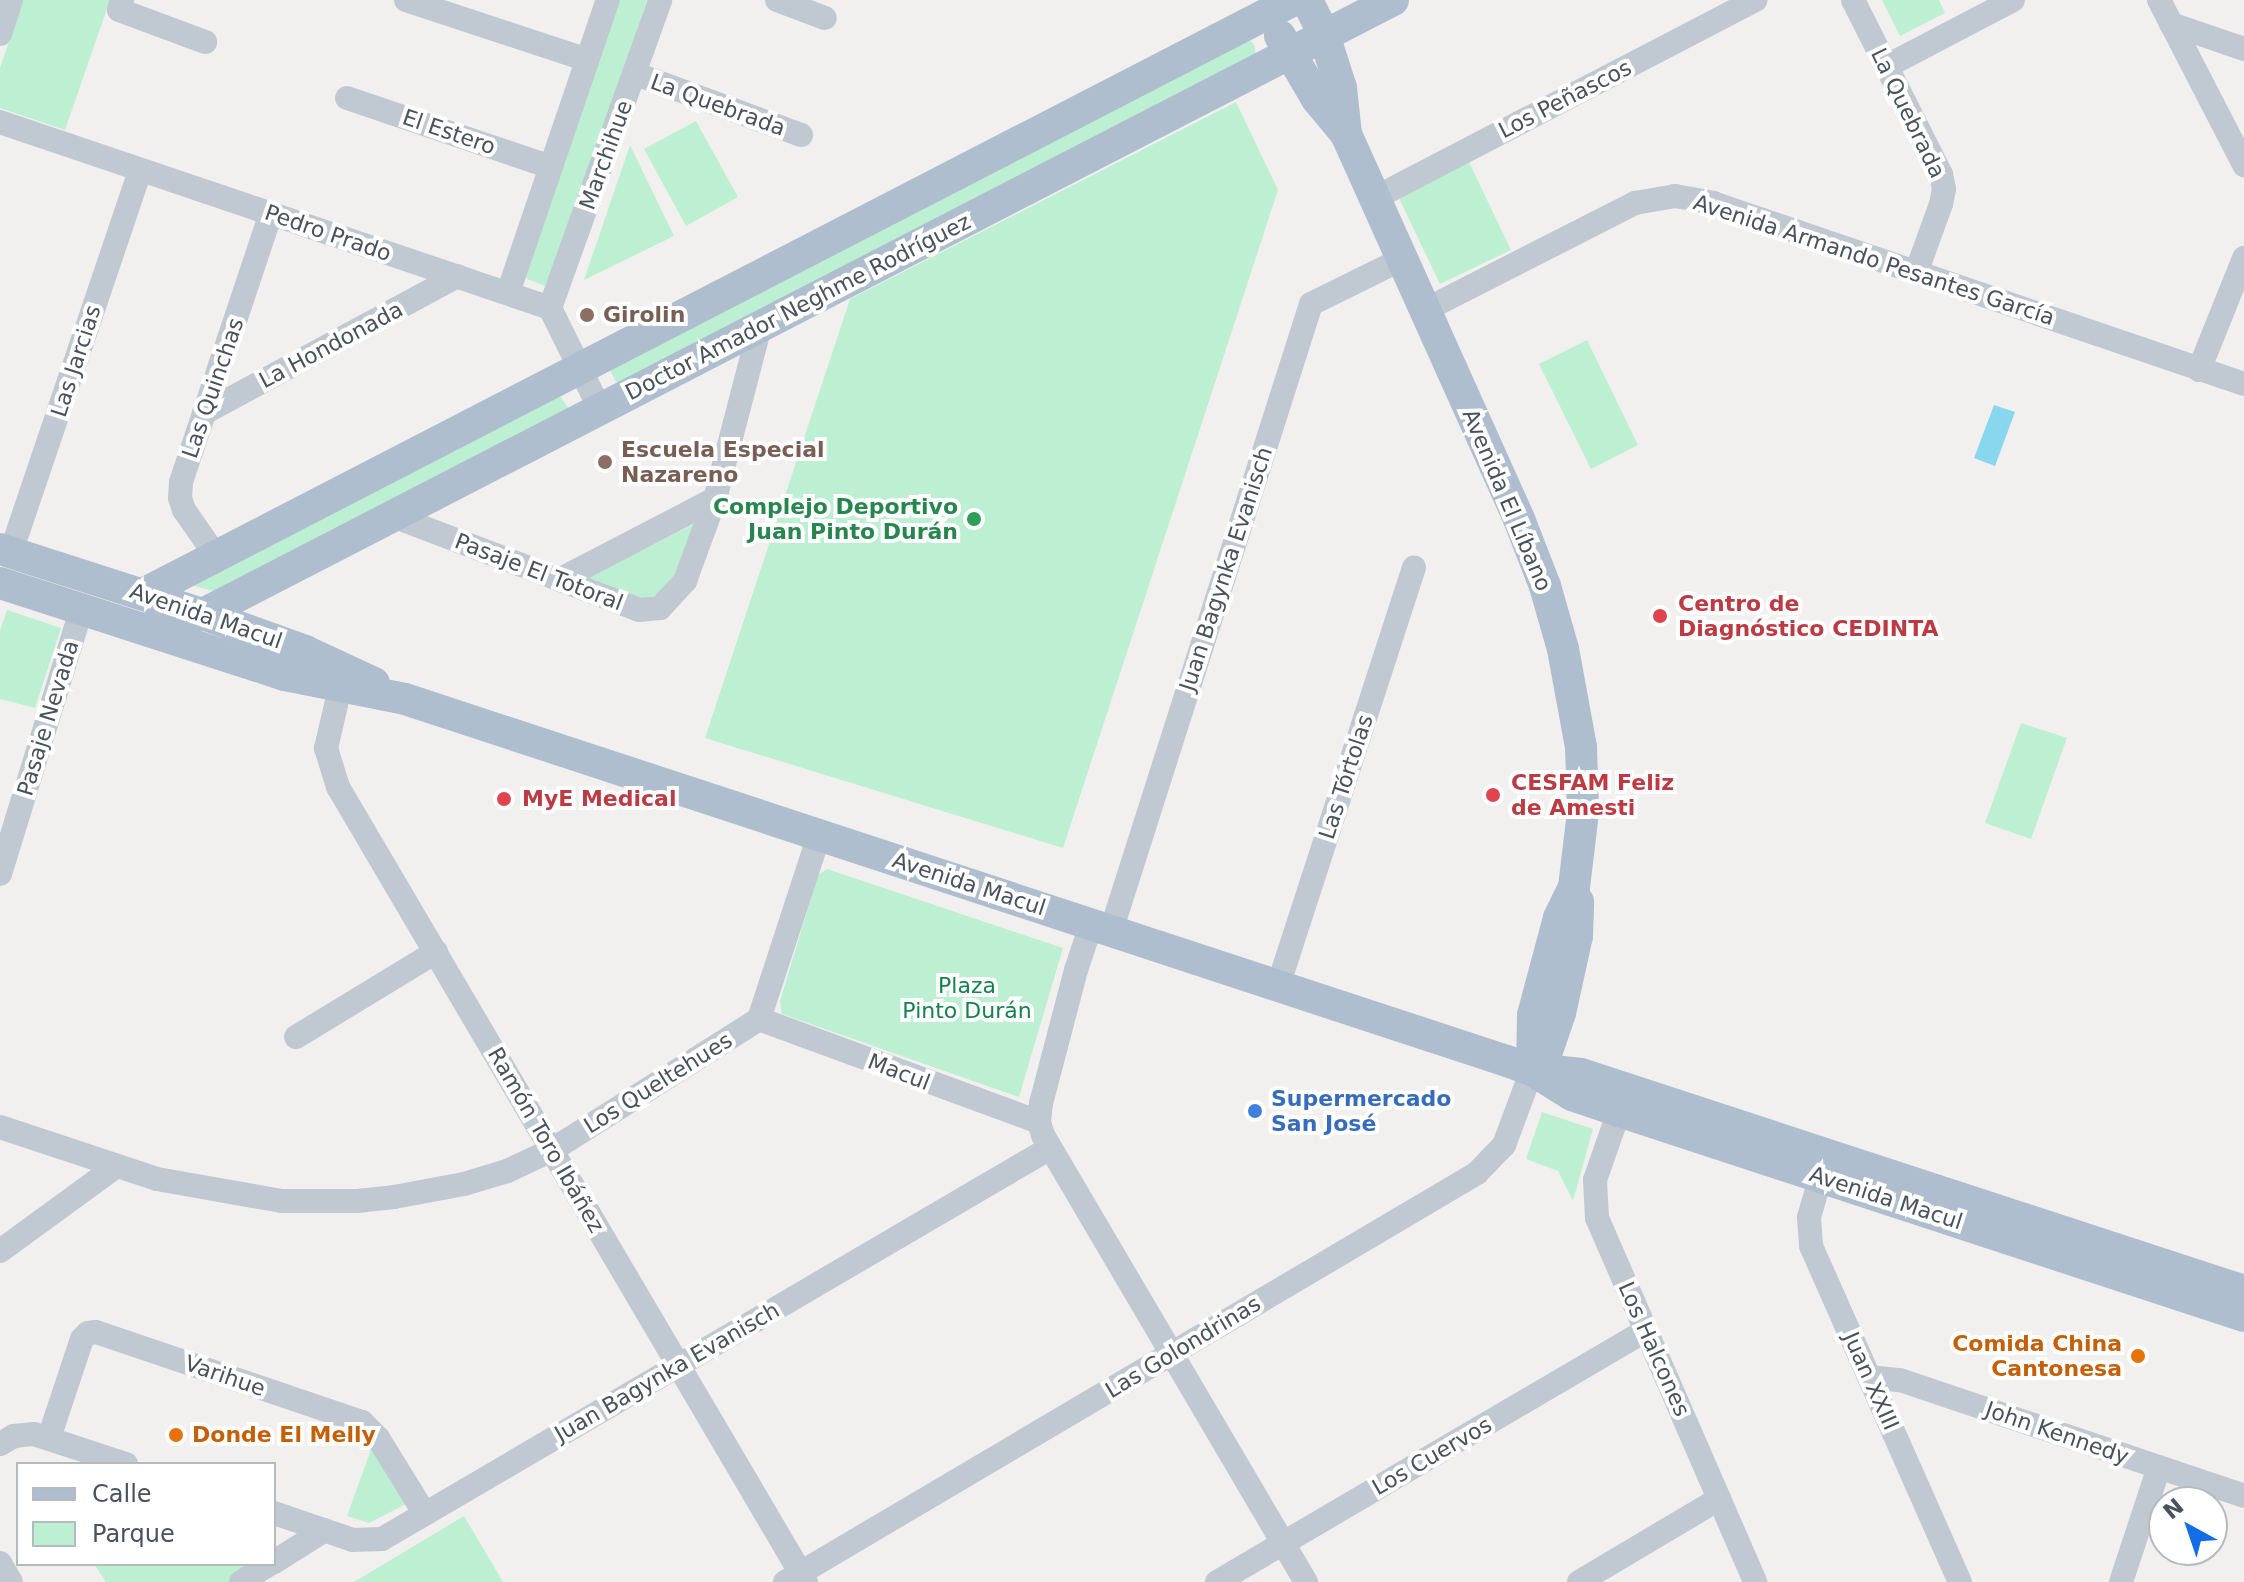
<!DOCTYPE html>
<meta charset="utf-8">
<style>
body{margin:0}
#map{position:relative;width:2244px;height:1582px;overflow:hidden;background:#f2efef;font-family:"DejaVu Sans",sans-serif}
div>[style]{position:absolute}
.green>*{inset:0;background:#bdf0d2}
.water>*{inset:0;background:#89d7ef}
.minor>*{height:24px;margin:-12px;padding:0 12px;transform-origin:12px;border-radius:12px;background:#c0c9d2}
.major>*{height:32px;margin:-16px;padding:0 16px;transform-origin:16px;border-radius:16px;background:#aebecf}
.dots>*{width:22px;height:22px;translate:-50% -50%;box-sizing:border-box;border:4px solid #fff;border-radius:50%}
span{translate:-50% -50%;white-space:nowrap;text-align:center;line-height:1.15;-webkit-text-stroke:8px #fff;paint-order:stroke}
.street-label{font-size:22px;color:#47525d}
.education-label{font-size:22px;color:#785e54;font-weight:700}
.left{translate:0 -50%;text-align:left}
.leisure-label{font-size:22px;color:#27864d;font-weight:700}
.right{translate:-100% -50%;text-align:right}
.health-label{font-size:22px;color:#be3a42;font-weight:700}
.park-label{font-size:22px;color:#14824d}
.shop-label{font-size:22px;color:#366cbe;font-weight:700}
.food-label{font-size:22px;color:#c56008;font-weight:700}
.legend{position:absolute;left:16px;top:1462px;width:260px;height:104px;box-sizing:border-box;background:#fff;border:2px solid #b5babe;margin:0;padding:10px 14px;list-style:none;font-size:24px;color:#47525d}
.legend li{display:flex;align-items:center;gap:16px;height:40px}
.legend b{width:40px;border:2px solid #b5babe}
.north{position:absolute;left:2148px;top:1486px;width:80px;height:80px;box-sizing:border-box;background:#fff;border:2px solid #b5babe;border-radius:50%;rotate:320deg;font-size:22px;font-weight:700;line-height:32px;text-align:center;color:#47525d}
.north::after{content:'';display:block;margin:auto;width:28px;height:36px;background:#146ce7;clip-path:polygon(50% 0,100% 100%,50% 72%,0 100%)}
</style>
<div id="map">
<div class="green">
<div style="clip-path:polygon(23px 0,110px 0,65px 130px,0 108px,0 68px)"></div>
<div style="clip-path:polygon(614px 0,647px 0,555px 278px,545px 286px,527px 279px,525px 266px)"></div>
<div style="clip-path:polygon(1882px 0,1939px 0,1945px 13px,1900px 36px)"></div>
<div style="clip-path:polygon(1246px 38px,1254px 44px,1256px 56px,618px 383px,615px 380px,610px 370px)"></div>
<div style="clip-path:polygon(1236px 102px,1278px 190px,1063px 848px,705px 738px,850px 299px)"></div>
<div style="clip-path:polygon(696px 121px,738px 197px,686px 226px,644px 149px)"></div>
<div style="clip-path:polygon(630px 145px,674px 236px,584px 280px)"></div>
<div style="clip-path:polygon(1467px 158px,1511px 250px,1440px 284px,1396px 192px)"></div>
<div style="clip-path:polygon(1587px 340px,1638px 445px,1591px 469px,1539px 364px)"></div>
<div style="clip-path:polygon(558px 393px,569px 409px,220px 593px,184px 583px)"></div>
<div style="clip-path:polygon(694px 524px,681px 580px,666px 595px,637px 600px,580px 581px)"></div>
<div style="clip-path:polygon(7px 610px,61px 628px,35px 708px,0 699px,0 631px)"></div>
<div style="clip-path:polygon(2021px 723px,2067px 738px,2031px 839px,1985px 823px)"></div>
<div style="clip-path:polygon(827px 869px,1063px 948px,1019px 1097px,782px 1014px,780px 1001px,818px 875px)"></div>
<div style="clip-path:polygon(1542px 1112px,1593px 1129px,1573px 1201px,1558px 1171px,1526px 1159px)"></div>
<div style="clip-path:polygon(373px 1444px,410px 1502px,369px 1523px,347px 1516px)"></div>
<div style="clip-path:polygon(464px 1516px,503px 1582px,354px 1582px)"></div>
<div style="clip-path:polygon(94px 1564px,258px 1564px,228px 1582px,106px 1582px)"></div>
</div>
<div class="water">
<div style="clip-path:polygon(1994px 405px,2015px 412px,1995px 466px,1974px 458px)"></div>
</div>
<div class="minor">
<div style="left:122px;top:0;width:10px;rotate:107deg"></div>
<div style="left:119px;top:10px;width:92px;rotate:20.4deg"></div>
<div style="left:406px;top:0;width:191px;rotate:18.3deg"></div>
<div style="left:777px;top:0;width:51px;rotate:20.6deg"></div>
<div style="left:1853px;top:0;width:195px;rotate:63.2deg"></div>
<div style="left:1941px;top:174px;width:15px;rotate:79deg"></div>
<div style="left:1944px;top:189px;width:15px;rotate:101deg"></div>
<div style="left:1941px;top:204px;width:73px;rotate:109.9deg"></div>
<div style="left:2159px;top:0;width:186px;rotate:62.7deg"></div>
<div style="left:2171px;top:24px;width:77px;rotate:18.9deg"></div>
<div style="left:0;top:34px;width:36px;rotate:-72deg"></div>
<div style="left:1887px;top:66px;width:142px;rotate:-27.6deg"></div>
<div style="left:636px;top:74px;width:176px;rotate:20.3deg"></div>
<div style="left:347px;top:98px;width:215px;rotate:18.7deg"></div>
<div style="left:0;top:122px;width:581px;rotate:18.68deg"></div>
<div style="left:550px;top:308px;width:113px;rotate:63.7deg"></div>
<div style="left:1375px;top:198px;width:429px;rotate:-27.5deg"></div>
<div style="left:508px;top:293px;width:310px;rotate:-71.2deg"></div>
<div style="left:550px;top:308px;width:327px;rotate:-70.3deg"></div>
<div style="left:1425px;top:310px;width:236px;rotate:-27deg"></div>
<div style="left:1635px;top:203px;width:41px;rotate:-9.9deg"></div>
<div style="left:1675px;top:196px;width:39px;rotate:10deg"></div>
<div style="left:1713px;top:203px;width:561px;rotate:18.82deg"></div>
<div style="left:2199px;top:370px;width:121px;rotate:-68.1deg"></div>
<div style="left:204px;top:413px;width:288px;rotate:-28.4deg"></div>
<div style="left:393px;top:516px;width:263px;rotate:20.9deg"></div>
<div style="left:639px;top:610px;width:21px;rotate:-5deg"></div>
<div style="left:660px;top:608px;width:37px;rotate:-47deg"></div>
<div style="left:685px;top:581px;width:87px;rotate:-69.9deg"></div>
<div style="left:715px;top:499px;width:179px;rotate:-75.4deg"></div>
<div style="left:11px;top:552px;width:403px;rotate:-71.3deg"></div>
<div style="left:216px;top:556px;width:56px;rotate:-124.8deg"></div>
<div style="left:184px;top:510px;width:13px;rotate:-108deg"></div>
<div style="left:180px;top:498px;width:16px;rotate:-86deg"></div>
<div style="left:181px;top:482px;width:284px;rotate:-71.5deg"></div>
<div style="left:561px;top:579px;width:174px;rotate:-27.5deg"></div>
<div style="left:340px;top:688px;width:62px;rotate:103.1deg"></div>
<div style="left:326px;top:748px;width:41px;rotate:72.9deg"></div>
<div style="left:338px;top:787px;width:923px;rotate:59.52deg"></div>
<div style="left:0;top:874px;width:278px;rotate:-72.9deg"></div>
<div style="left:1091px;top:925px;width:47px;rotate:108.4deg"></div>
<div style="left:1076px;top:970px;width:138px;rotate:104.7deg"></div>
<div style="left:1041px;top:1103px;width:19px;rotate:96deg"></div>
<div style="left:1039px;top:1122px;width:14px;rotate:73deg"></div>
<div style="left:1043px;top:1135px;width:519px;rotate:59.53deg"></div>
<div style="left:1111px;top:931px;width:658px;rotate:-72.31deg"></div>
<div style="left:1311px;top:304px;width:102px;rotate:-26.3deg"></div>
<div style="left:1278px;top:986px;width:440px;rotate:-72deg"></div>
<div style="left:759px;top:1019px;width:298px;rotate:20.2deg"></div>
<div style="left:296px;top:1037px;width:164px;rotate:-31.3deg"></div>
<div style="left:1619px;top:1111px;width:73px;rotate:109.2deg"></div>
<div style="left:1595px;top:1180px;width:38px;rotate:87deg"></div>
<div style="left:1597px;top:1218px;width:397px;rotate:66.5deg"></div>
<div style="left:0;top:1127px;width:165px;rotate:18.3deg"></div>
<div style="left:157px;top:1179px;width:127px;rotate:10deg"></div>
<div style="left:282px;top:1201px;width:75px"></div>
<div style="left:357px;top:1201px;width:37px;rotate:-6deg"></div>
<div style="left:394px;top:1197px;width:71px;rotate:-10.5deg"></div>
<div style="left:464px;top:1184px;width:45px;rotate:-16.8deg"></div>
<div style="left:507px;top:1171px;width:50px;rotate:-25deg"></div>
<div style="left:552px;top:1150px;width:245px;rotate:-32.3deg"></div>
<div style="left:759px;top:1019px;width:194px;rotate:-71.9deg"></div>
<div style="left:1821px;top:1176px;width:43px;rotate:106.3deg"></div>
<div style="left:1809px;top:1217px;width:29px;rotate:86deg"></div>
<div style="left:1811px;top:1246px;width:368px;rotate:66.1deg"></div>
<div style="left:0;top:1251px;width:142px;rotate:-36.1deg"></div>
<div style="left:1869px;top:1377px;width:31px;rotate:6deg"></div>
<div style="left:1900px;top:1380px;width:363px;rotate:18.6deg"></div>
<div style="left:49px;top:1438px;width:104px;rotate:-71.6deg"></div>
<div style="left:82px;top:1339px;width:8px;rotate:-45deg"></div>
<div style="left:88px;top:1333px;width:8px;rotate:-7deg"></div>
<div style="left:96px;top:1332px;width:281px;rotate:18.7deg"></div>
<div style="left:362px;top:1422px;width:23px;rotate:45deg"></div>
<div style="left:378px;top:1438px;width:89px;rotate:58.3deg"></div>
<div style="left:0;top:1444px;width:16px;rotate:-30deg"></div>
<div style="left:14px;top:1436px;width:20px;rotate:-6deg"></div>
<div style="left:34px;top:1434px;width:97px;rotate:18.1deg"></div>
<div style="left:274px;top:1513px;width:83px;rotate:18.9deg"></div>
<div style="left:353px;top:1540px;width:29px;rotate:-2deg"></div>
<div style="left:382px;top:1539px;width:774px;rotate:-30.34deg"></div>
<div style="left:274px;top:1562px;width:60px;rotate:-32.1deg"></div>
<div style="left:0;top:1563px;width:22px;rotate:60deg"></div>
<div style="left:241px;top:1582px;width:34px;rotate:-32deg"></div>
<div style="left:785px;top:1582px;width:804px;rotate:-30.58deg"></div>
<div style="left:1477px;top:1173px;width:39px;rotate:-46deg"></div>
<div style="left:1504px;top:1145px;width:80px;rotate:-69.5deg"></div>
<div style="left:1217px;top:1582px;width:498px;rotate:-30.4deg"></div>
<div style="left:1579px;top:1582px;width:163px;rotate:-30.7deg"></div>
<div style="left:2121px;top:1582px;width:121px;rotate:-71.7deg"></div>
</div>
<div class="major">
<div style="left:1307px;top:0;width:39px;rotate:64deg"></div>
<div style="left:1324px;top:35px;width:56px;rotate:72.2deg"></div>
<div style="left:1341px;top:88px;width:46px;rotate:83.8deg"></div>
<div style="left:1280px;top:36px;width:73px;rotate:59.6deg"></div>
<div style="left:1317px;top:99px;width:45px;rotate:50.4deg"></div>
<div style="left:1346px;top:134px;width:422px;rotate:65.8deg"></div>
<div style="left:1519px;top:519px;width:72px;rotate:68.8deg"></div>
<div style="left:1545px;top:586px;width:66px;rotate:74.1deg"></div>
<div style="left:1563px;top:649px;width:100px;rotate:79.6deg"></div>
<div style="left:1581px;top:747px;width:65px;rotate:88.2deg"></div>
<div style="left:1583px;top:812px;width:76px;rotate:96.8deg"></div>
<div style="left:1574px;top:887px;width:34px;rotate:116deg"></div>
<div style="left:1559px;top:918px;width:100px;rotate:105deg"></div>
<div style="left:1533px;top:1015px;width:55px;rotate:91deg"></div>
<div style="left:0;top:549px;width:213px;rotate:17.8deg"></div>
<div style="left:203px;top:614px;width:109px;rotate:19.9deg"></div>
<div style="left:305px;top:651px;width:76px;rotate:24.9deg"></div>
<div style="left:0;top:583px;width:299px;rotate:17.9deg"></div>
<div style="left:285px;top:675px;width:122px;rotate:11.3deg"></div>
<div style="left:405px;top:699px;width:1160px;rotate:18.19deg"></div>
<div style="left:1507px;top:1061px;width:27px;rotate:20deg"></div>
<div style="left:1532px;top:1070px;width:47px;rotate:32deg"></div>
<div style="left:1572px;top:1095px;width:50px;rotate:18.8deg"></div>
<div style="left:1619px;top:1111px;width:658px;rotate:18.16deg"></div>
<div style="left:143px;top:594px;width:1295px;rotate:-27.3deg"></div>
<div style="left:148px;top:628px;width:57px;rotate:-14.3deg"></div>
<div style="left:203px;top:614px;width:1339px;rotate:-27.29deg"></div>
<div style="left:1535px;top:1069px;width:46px;rotate:6.2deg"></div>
<div style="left:1581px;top:1074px;width:698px;rotate:18.12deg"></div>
<div style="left:1532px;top:1070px;width:24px;rotate:-52deg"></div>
<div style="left:1547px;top:1051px;width:40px;rotate:-71.1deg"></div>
<div style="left:1560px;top:1013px;width:79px;rotate:-77.6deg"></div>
<div style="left:1577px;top:936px;width:34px;rotate:-88deg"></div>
</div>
<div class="dots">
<div style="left:587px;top:315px;background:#8d6e63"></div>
<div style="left:605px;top:462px;background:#8d6e63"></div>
<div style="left:974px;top:519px;background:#2e9e5b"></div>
<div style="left:1660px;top:616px;background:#e0444e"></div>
<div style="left:1493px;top:795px;background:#e0444e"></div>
<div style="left:504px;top:799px;background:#e0444e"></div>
<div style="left:1255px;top:1111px;background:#3f7fe0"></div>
<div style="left:2138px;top:1356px;background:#e8710a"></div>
<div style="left:176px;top:1435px;background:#e8710a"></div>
</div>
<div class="street-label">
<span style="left:1565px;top:99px;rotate:-27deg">Los Peñascos</span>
<span style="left:718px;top:105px;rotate:20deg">La Quebrada</span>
<span style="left:1908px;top:113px;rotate:64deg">La Quebrada</span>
<span style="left:449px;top:132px;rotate:19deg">El Estero</span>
<span style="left:606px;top:155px;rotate:-70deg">Marchihue</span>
<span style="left:328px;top:233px;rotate:19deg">Pedro Prado</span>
<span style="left:1874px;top:260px;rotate:18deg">Avenida Armando Pesantes García</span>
<span style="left:798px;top:307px;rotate:-27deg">Doctor Amador Neghme Rodríguez</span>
<span style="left:331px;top:345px;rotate:-28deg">La Hondonada</span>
<span style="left:76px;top:361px;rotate:-72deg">Las Jarcias</span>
<span style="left:213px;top:388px;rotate:-71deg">Las Quinchas</span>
<span style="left:1507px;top:500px;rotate:67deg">Avenida El Líbano</span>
<span style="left:1226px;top:569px;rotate:-72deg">Juan Bagynka Evanisch</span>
<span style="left:539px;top:572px;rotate:21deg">Pasaje El Totoral</span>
<span style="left:206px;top:616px;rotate:19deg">Avenida Macul</span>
<span style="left:48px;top:718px;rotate:-73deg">Pasaje Nevada</span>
<span style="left:1346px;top:777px;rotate:-72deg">Las Tórtolas</span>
<span style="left:969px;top:884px;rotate:18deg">Avenida Macul</span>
<span style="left:899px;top:1072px;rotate:21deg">Macul</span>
<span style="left:658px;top:1083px;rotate:-32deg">Los Queltehues</span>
<span style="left:546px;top:1140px;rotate:60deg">Ramón Toro Ibáñez</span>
<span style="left:1886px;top:1198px;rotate:18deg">Avenida Macul</span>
<span style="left:1183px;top:1347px;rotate:-31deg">Las Golondrinas</span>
<span style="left:1654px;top:1349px;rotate:66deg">Los Halcones</span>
<span style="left:667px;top:1372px;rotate:-30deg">Juan Bagynka Evanisch</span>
<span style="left:225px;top:1376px;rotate:19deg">Varihue</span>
<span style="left:1871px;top:1381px;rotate:66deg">Juan XXIII</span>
<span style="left:2057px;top:1433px;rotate:19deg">John Kennedy</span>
<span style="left:1432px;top:1456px;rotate:-30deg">Los Cuervos</span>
</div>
<div class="education-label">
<span class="left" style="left:603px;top:315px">Girolin</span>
<span class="left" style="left:621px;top:462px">Escuela Especial<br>Nazareno</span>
</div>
<div class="leisure-label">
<span class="right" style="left:958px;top:519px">Complejo Deportivo<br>Juan Pinto Durán</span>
</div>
<div class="health-label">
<span class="left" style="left:1678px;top:616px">Centro de<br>Diagnóstico CEDINTA</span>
<span class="left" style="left:1511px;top:795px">CESFAM Feliz<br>de Amesti</span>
<span class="left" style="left:522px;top:799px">MyE Medical</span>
</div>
<div class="park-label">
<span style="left:967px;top:998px">Plaza<br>Pinto Durán</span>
</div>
<div class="shop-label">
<span class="left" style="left:1271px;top:1111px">Supermercado<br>San José</span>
</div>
<div class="food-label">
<span class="right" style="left:2122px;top:1356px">Comida China<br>Cantonesa</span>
<span class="left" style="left:192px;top:1435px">Donde El Melly</span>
</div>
<ul class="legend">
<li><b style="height:10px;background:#aebecf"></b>Calle</li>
<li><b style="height:22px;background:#bdf0d2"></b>Parque</li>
</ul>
<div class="north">N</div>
</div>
